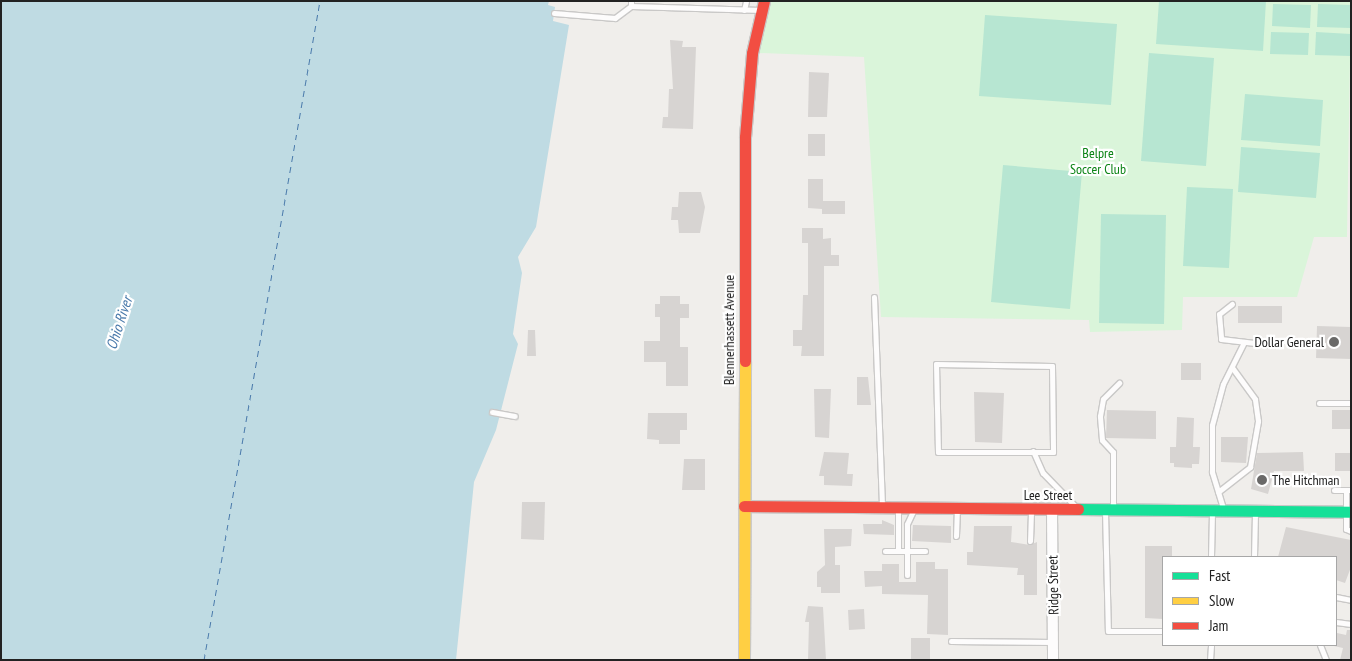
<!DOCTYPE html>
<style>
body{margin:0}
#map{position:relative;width:1352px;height:661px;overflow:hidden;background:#f0eeeb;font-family:"PT Sans Narrow",sans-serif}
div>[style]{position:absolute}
.park>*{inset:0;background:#daf5da}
.pitch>*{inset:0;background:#b7e6d2}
.water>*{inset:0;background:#bfdbe3}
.ferry>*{height:1px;margin-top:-0.5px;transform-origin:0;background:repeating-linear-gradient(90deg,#4a7aab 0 6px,transparent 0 11px)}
.building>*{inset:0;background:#d7d4d2}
.roads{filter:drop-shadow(1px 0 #c9c8c7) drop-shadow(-1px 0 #c9c8c7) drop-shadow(0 1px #c9c8c7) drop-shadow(0 -1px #c9c8c7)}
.lane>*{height:5px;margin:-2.5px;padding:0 2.5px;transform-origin:2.5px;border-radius:2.5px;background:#fdfcfc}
.street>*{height:10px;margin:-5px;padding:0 5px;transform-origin:5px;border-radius:5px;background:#fdfcfc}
.fast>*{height:11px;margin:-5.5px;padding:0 5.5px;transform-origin:5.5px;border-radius:5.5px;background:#16e098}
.slow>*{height:11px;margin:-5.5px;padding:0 5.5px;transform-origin:5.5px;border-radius:5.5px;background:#ffcf43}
.jam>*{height:11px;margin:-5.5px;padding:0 5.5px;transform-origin:5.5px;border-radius:5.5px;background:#f24e42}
.dots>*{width:14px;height:14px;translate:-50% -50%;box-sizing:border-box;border:2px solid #fff;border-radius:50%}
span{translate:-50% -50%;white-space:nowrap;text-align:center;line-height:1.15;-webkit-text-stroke:4.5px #fff;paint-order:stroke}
.park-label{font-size:14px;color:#0c8416}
.street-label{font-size:14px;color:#222}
.poi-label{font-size:14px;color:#222}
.right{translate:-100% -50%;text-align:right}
.left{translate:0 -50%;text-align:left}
.water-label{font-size:15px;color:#4a7aab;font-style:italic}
.frame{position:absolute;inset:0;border:2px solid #222;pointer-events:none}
.legend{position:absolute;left:1162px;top:556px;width:175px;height:90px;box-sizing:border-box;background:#fff;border:1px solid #a7a7a7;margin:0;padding:6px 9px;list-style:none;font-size:15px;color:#222}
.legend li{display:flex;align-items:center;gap:10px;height:25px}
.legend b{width:25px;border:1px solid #a7a7a7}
</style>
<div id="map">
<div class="park">
<div style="clip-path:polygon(770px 1px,1351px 1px,1347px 237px,1314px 237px,1297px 297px,1183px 297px,1182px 330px,1090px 332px,1089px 320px,881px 317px,864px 57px,759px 53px)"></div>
</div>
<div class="pitch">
<div style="clip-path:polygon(1159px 1px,1266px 1px,1263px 51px,1156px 44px)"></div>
<div style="clip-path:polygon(1273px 4px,1311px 5px,1310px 28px,1272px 26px)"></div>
<div style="clip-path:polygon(1318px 4px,1351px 5px,1351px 28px,1317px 27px)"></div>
<div style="clip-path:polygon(985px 15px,1117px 24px,1111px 105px,979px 96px)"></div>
<div style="clip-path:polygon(1271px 32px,1309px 33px,1308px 55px,1270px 54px)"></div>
<div style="clip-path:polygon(1316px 32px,1351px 34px,1351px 56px,1315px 55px)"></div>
<div style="clip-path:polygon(1149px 53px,1214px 58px,1206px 166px,1141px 161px)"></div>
<div style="clip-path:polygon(1245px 94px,1323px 100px,1320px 146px,1241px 140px)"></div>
<div style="clip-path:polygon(1241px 147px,1320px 153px,1316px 198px,1238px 192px)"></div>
<div style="clip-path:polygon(1003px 165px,1082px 172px,1070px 309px,991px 302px)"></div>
<div style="clip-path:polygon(1187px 187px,1233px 189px,1229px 268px,1183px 266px)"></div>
<div style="clip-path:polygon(1101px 214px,1166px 215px,1164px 324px,1099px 323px)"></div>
</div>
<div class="water">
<div style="clip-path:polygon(1px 1px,549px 1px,548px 5px,555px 7px,553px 21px,569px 25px,536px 227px,518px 257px,522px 273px,513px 334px,518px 344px,496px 430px,474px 482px,456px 660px,1px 660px)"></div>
</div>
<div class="ferry">
<div style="left:204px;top:660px;width:669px;rotate:-80.02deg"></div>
</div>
<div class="building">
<div style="clip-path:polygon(670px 40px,683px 41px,682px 47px,696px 47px,693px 129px,662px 128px,663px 117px,668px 117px,669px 89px,673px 89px)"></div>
<div style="clip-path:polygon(809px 72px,829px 73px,827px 117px,808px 117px)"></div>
<div style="clip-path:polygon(808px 134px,825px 134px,825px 156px,808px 156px)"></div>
<div style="clip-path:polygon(808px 179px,823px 179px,823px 201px,845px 201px,845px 214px,822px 214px,822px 209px,808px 208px)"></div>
<div style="clip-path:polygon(679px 192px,701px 192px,705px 207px,700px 233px,679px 233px,678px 220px,671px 220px,672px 207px,678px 207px)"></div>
<div style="clip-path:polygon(802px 228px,823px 228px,823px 239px,831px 238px,831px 255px,839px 255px,839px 266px,824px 266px,824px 356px,801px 356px,802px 346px,793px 346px,793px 330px,802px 330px,803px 295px,808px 295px,808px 243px,802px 243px)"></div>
<div style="clip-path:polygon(660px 296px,680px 296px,680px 304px,689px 304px,689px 318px,680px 318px,680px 347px,688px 347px,688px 386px,666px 386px,666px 362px,644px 362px,644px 341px,660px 341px,660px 317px,655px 317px,655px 304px,660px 304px)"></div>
<div style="clip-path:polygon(1238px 306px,1282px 306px,1282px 323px,1238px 323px)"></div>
<div style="clip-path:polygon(1317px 326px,1351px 327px,1351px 359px,1316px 358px)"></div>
<div style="clip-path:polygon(528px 330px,535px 330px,536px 356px,527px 356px)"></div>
<div style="clip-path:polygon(1181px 363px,1201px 363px,1201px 380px,1181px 380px)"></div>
<div style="clip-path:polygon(857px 377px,868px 377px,871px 405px,857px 405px)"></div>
<div style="clip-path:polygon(814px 389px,831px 389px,829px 438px,815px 437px)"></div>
<div style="clip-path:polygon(974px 392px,1004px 393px,1002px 443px,975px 442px)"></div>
<div style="clip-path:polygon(1107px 410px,1156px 411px,1156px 439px,1106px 438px)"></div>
<div style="clip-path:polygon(1332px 410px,1351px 410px,1351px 429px,1332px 429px)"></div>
<div style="clip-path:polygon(648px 413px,687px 413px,687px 430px,680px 430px,680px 444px,659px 444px,659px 440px,647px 439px)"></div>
<div style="clip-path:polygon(1177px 417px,1194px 418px,1193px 447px,1200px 447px,1199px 464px,1192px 464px,1192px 468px,1174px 467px,1174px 463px,1170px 463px,1170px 447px,1176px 447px)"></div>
<div style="clip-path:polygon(1221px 437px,1248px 437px,1246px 463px,1221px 462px)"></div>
<div style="clip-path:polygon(824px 452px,849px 453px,847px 474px,853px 474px,852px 486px,824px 485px,824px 476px,819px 476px)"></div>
<div style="clip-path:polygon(1303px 452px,1304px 471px,1274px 471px,1268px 494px,1251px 489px,1257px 453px)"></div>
<div style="clip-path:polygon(1335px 453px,1351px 453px,1351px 471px,1335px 471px)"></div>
<div style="clip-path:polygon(684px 459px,705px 459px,705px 490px,682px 490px)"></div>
<div style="clip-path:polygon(522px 502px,545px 502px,544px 540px,521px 539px)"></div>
<div style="clip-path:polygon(882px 520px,894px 525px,894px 535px,864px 534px,863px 524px,882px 524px)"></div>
<div style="clip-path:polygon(913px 525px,951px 526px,951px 543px,912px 541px)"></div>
<div style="clip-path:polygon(974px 526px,1012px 526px,1011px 542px,1030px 545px,1037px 542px,1037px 595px,1024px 595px,1024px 575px,1017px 575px,1018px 568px,967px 565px,967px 552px,973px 552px)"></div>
<div style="clip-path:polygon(1286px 527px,1351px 540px,1351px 567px,1345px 583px,1336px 580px,1336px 557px,1278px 557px)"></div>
<div style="clip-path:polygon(824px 529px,852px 529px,851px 546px,835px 547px,835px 565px,840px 565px,840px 593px,821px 593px,821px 587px,817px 587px,817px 572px,825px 565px)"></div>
<div style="clip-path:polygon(1145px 546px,1172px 546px,1172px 557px,1163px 557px,1163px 619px,1145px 618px)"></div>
<div style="clip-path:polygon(916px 562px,935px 562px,935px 569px,948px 569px,948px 635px,927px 634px,928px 595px,882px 594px,882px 586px,865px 587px,864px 571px,882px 571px,882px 564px,899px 564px,899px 582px,916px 582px)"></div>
<div style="clip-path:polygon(808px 606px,823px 607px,826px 660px,808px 660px,809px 622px,805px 622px)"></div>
<div style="clip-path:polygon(864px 609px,865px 629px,849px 630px,848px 610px)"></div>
<div style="clip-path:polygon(1347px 630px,1351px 630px,1351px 660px,1340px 660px,1343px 648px,1334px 646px,1337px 633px,1346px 635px)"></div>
<div style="clip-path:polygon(911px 638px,930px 638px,930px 660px,911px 660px)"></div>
</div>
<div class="roads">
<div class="lane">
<div style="left:631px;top:1px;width:5px;rotate:90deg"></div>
<div style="left:631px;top:6px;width:130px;rotate:1.8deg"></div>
<div style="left:744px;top:10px;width:9px;rotate:-77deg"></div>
<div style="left:554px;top:13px;width:61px;rotate:4.7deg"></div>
<div style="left:615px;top:18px;width:20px;rotate:-37deg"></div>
<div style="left:874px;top:297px;width:210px;rotate:87.8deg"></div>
<div style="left:1232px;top:304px;width:16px;rotate:142deg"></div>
<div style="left:1219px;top:314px;width:25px;rotate:85deg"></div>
<div style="left:1221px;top:339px;width:51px;rotate:6.7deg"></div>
<div style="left:936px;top:364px;width:116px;rotate:1deg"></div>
<div style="left:1052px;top:366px;width:86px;rotate:89.3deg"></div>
<div style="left:1053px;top:452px;width:115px;rotate:180deg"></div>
<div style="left:938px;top:452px;width:88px;rotate:-91.3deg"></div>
<div style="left:1319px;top:403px;width:32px"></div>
<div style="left:492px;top:412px;width:23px;rotate:10deg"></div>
<div style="left:1033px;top:451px;width:24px;rotate:66deg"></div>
<div style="left:1043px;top:473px;width:46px;rotate:45.9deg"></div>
<div style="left:1334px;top:490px;width:17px"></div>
<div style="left:1346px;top:490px;width:39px;rotate:90deg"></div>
<div style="left:1346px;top:529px;width:5px;rotate:22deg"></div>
<div style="left:1218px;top:492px;width:41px;rotate:-38deg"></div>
<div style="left:1250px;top:467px;width:47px;rotate:-80.1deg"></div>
<div style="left:1258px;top:421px;width:22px;rotate:-98deg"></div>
<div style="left:1255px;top:399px;width:39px;rotate:-126deg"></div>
<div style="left:1223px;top:508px;width:38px;rotate:-107deg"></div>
<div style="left:1212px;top:472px;width:47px;rotate:-90deg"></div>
<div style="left:1212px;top:425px;width:42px;rotate:-75deg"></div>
<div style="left:1223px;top:384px;width:45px;rotate:-63.4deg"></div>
<div style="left:898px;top:509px;width:42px;rotate:90deg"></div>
<div style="left:1113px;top:510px;width:58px;rotate:-90deg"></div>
<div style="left:1113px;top:452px;width:16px;rotate:-133deg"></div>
<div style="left:1102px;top:440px;width:24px;rotate:-95deg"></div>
<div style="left:1100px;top:416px;width:17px;rotate:-80deg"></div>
<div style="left:1103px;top:399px;width:23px;rotate:-45deg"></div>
<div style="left:1105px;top:511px;width:120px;rotate:88.6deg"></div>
<div style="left:1108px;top:631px;width:55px"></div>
<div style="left:956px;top:536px;width:27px;rotate:-88deg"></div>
<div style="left:1030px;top:541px;width:31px;rotate:-88deg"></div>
<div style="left:885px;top:551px;width:40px"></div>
<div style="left:1211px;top:557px;width:45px;rotate:-88.7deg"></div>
<div style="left:1254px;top:557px;width:44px;rotate:-88.7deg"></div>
<div style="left:907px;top:575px;width:51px;rotate:-90deg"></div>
<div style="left:907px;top:524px;width:17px;rotate:-65deg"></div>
<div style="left:1336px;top:597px;width:15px;rotate:11deg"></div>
<div style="left:1336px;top:622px;width:15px;rotate:8deg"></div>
<div style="left:951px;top:641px;width:102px;rotate:0.6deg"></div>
<div style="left:1320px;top:645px;width:16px;rotate:68deg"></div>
<div style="left:1210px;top:660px;width:15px;rotate:-86deg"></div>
</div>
<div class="street">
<div style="left:1052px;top:510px;width:150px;rotate:89.6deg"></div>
</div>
<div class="fast">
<div style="left:1078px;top:509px;width:273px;rotate:0.6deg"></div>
</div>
<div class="slow">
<div style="left:744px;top:660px;width:299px;rotate:-89.8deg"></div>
</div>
<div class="jam">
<div style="left:745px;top:361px;width:224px;rotate:-90deg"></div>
<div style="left:745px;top:137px;width:84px;rotate:-85.2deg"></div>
<div style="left:752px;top:53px;width:53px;rotate:-77deg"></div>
<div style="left:744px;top:506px;width:334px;rotate:0.5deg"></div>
</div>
</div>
<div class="dots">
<div style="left:1334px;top:342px;background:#6a6968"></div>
<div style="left:1262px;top:480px;background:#6a6968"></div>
</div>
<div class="park-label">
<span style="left:1098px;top:161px">Belpre<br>Soccer Club</span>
</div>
<div class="street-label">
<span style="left:729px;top:330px;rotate:-90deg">Blennerhassett Avenue</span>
<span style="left:1048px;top:495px">Lee Street</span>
<span style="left:1053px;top:585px;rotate:-91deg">Ridge Street</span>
</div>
<div class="poi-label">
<span class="right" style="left:1324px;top:342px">Dollar General</span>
<span class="left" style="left:1272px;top:480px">The Hitchman</span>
</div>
<div class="water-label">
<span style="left:119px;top:323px;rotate:-72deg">Ohio River</span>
</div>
<div class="frame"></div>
<ul class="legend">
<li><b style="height:6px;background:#16e098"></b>Fast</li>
<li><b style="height:6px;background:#ffcf43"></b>Slow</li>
<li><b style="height:6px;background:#f24e42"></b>Jam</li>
</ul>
</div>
